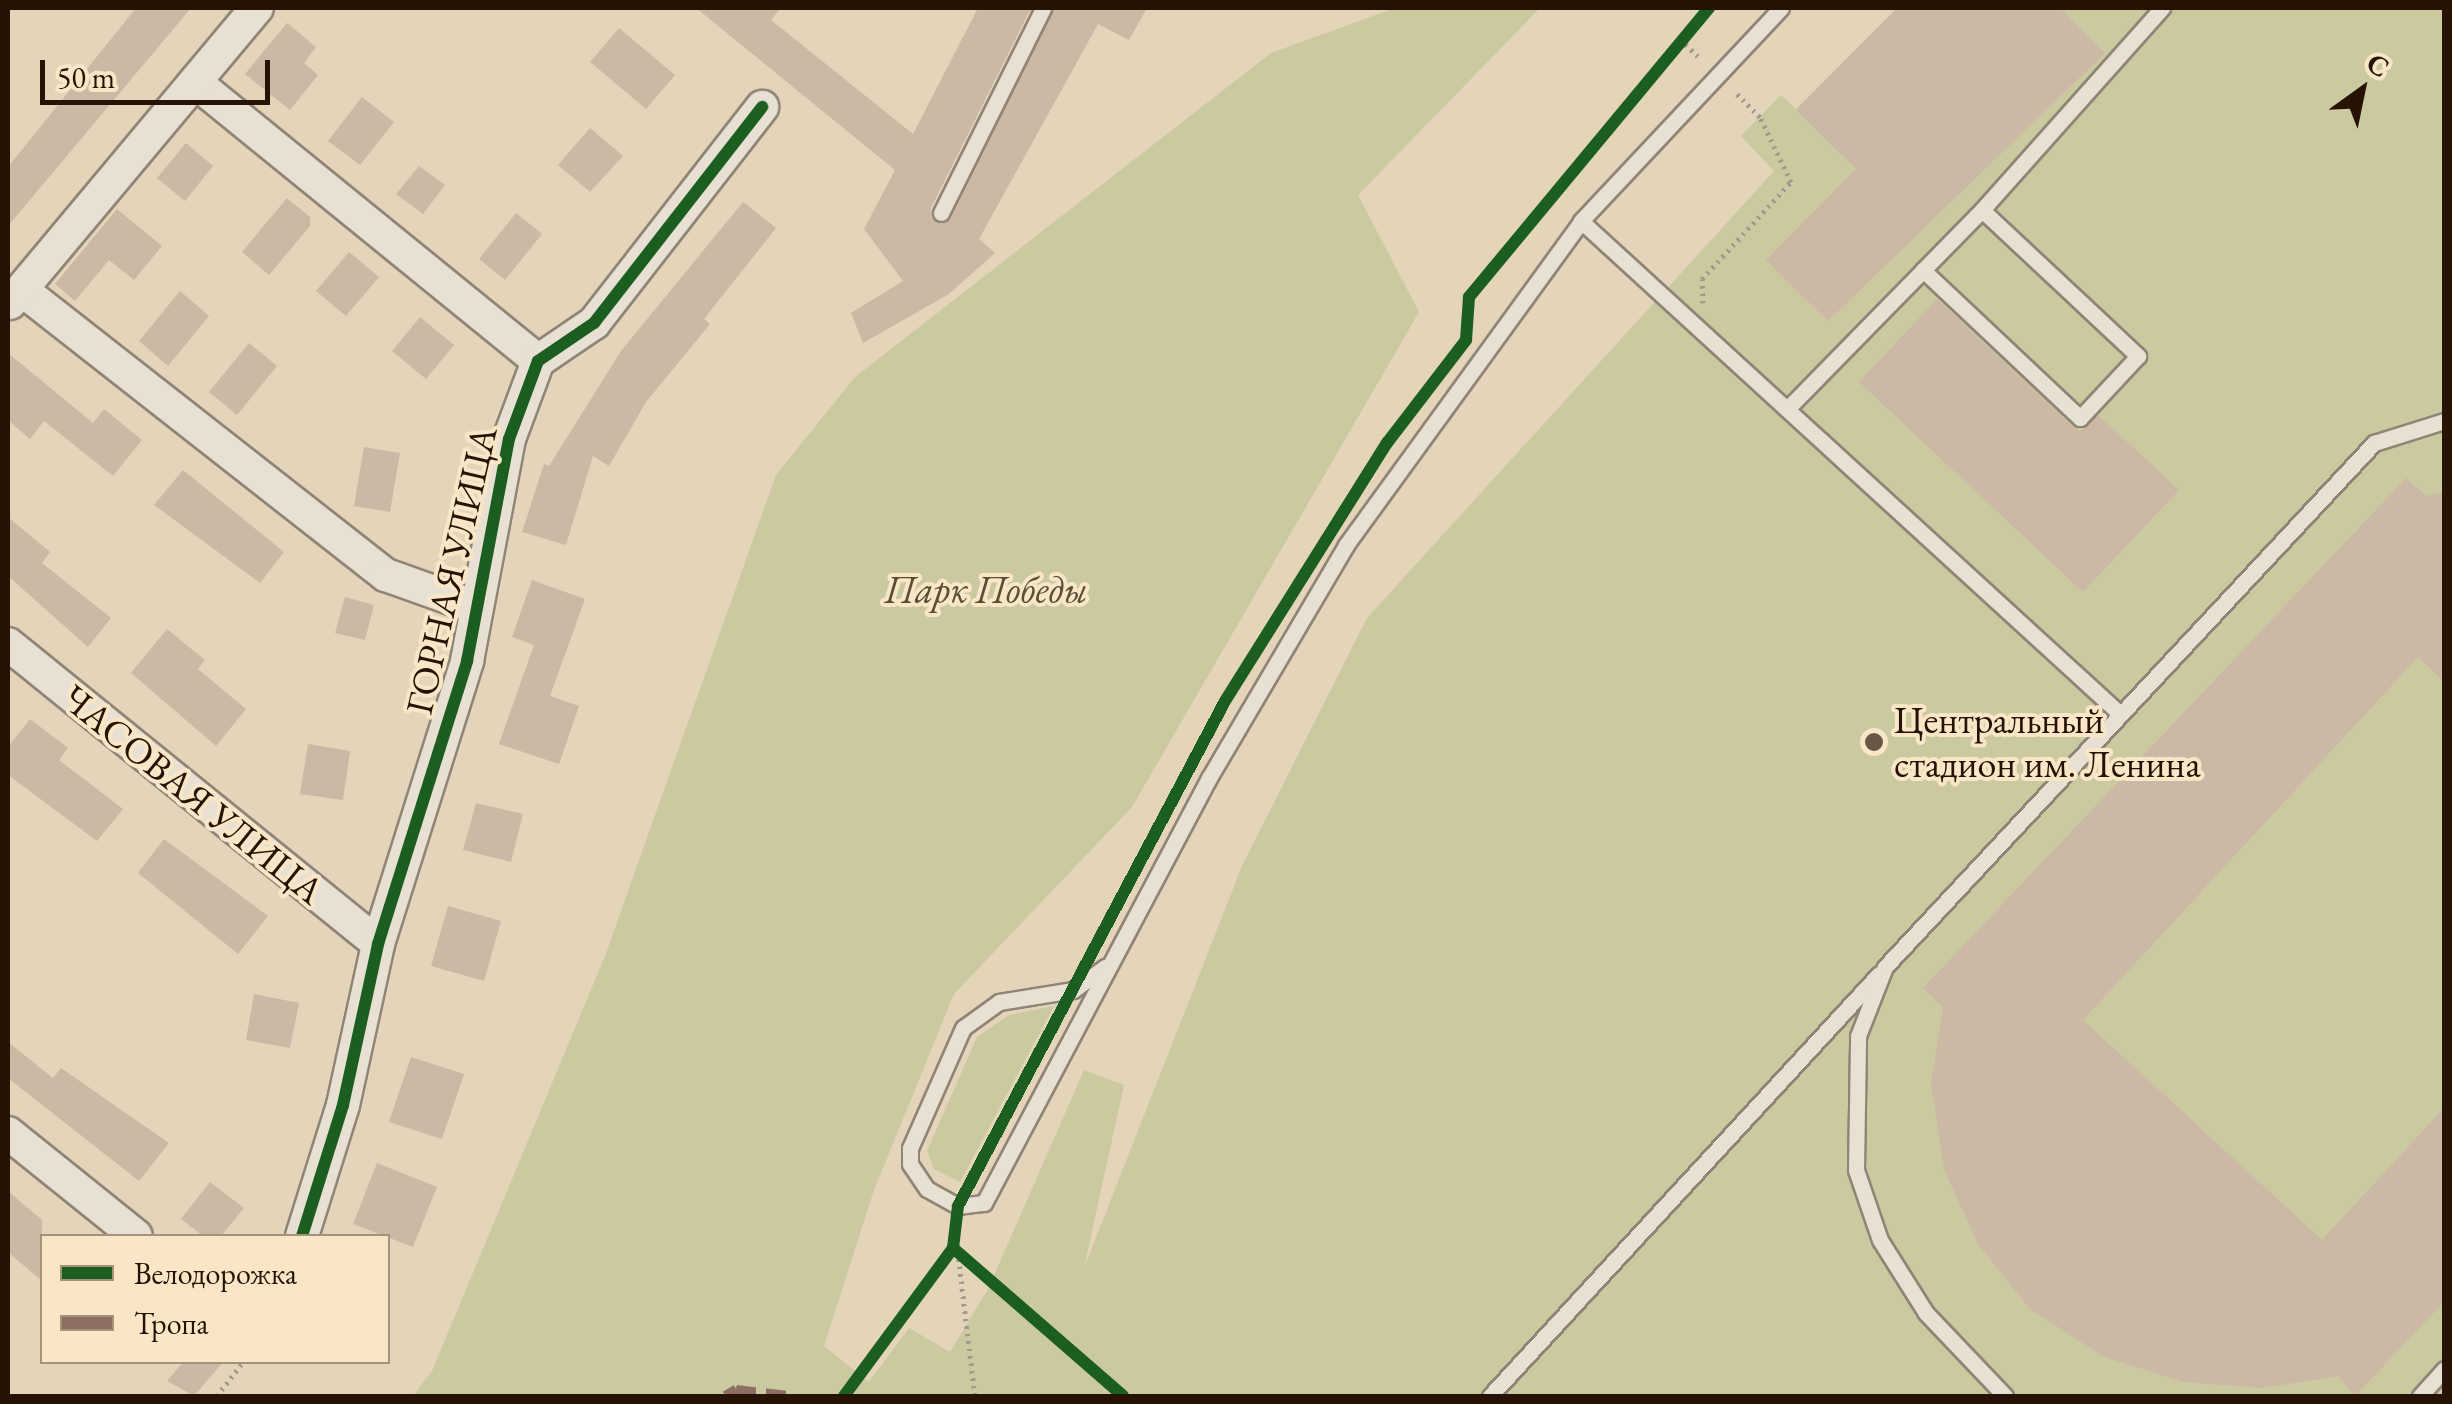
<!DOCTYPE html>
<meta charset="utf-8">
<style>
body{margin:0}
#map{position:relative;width:2452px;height:1404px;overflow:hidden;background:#e3d4ba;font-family:"EB Garamond",serif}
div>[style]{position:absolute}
.green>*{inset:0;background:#cbc9a0}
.building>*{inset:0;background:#cbb9a5}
.path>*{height:5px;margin-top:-2.5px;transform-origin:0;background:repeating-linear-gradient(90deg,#a29a8f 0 2.5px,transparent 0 7.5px)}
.roads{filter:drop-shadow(2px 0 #908575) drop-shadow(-2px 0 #908575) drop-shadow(0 2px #908575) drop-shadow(0 -2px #908575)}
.lane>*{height:15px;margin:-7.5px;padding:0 7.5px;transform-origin:7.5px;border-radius:7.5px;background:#e7e0d3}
.street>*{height:32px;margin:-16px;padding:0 16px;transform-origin:16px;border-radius:16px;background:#e7e0d3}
.quiet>*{height:10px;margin-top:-5px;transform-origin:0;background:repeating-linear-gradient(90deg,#8d6e63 0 20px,transparent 0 30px)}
.cycleway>*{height:12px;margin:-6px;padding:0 6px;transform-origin:6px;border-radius:6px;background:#1b5e20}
.dots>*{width:28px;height:28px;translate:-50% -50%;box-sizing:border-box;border:5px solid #f8e6c7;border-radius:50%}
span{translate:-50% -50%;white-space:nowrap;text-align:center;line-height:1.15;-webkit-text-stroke:8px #f8e6c7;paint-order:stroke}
.street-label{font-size:38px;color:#261305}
.park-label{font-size:38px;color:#595034;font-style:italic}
.poi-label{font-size:38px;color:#261305}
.left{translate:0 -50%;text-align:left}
.frame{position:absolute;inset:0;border:10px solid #261305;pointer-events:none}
.legend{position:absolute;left:40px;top:1234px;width:350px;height:130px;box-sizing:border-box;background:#f8e6c7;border:2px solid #a49279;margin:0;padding:12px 18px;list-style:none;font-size:30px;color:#261305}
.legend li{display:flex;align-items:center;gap:20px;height:50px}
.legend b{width:50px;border:2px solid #a49279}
.north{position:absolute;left:2312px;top:40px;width:100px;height:100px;-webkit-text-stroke:8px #f8e6c7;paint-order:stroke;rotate:33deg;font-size:28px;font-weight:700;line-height:40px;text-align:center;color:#261305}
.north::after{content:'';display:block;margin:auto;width:35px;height:45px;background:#261305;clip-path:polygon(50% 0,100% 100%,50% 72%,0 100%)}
.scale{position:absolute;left:40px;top:60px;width:230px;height:45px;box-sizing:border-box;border:5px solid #261305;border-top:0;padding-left:12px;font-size:30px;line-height:35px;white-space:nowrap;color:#261305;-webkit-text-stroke:8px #f8e6c7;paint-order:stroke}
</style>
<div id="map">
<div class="green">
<div style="clip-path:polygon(1395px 8px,1540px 8px,1358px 195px,1419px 312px,1132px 807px,954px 994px,874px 1190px,824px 1346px,869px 1382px,909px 1328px,950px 1352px,988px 1289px,1084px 1070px,1124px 1085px,1084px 1268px,1242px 866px,1367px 618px,1774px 171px,1741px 136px,1781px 95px,1796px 109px,1897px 8px,2444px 8px,2444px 1396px,413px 1396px,432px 1371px,605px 956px,776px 475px,855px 377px,1271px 53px)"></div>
<div style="clip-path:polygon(1054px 1006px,960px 1182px,934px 1169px,927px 1151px,977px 1037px,1009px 1015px)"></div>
</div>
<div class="building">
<div style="clip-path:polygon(136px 8px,191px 8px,8px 226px,8px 167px)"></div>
<div style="clip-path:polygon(696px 8px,781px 8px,771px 20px,913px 134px,978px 8px,1031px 8px,931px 208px,931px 218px,941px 224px,951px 218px,1054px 8px,1147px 8px,1129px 40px,1098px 24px,979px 239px,995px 253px,949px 294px,863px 343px,851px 313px,903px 281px,864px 229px,895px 170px)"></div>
<div style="clip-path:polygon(1897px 8px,2060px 8px,2105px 53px,1828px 321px,1766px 260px,1856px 169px,1796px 110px)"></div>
<div style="clip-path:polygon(287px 23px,316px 47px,304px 63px,318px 75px,290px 110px,245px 74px)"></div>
<div style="clip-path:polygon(619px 28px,675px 75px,646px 109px,590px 62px)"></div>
<div style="clip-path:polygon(362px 97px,394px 122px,360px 165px,328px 141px)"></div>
<div style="clip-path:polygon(590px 128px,623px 156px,590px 192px,558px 165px)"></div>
<div style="clip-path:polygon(186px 143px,213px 166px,185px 201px,157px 178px)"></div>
<div style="clip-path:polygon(419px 166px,445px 185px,423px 214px,396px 194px)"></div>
<div style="clip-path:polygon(287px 198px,310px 217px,310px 226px,269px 275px,242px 252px)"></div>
<div style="clip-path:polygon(743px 202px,776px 228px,704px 319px,710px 324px,646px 402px,609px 466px,593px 456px,566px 545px,522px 532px,544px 464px,549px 466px,621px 351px)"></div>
<div style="clip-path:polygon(117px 209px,162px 246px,134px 280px,109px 260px,75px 301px,55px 284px)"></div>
<div style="clip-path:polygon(516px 213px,542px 234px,505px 280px,479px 259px)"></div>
<div style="clip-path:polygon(349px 252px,379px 277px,346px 316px,316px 291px)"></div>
<div style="clip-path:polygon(180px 291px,209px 316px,168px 366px,139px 341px)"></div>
<div style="clip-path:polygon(1937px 299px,2072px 426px,2080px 431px,2098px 415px,2179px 490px,2083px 592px,1859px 382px)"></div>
<div style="clip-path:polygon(420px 317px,454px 345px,426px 379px,392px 351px)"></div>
<div style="clip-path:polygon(249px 343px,277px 366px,237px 415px,209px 392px)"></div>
<div style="clip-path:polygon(8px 353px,93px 423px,104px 409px,142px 440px,113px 476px,44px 421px,30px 439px,8px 420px)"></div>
<div style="clip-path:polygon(364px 447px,400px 453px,390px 512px,354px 506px)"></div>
<div style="clip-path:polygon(183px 470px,284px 552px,260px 583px,154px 505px)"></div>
<div style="clip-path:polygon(2406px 478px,2426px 496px,2444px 492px,2444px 682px,2418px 657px,2083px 1020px,2322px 1240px,2444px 1108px,2444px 1302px,2355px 1396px,2338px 1376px,2262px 1388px,2184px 1382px,2104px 1357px,2030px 1309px,1978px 1244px,1944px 1169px,1931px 1084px,1943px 1008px,1923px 988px)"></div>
<div style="clip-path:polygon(8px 517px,50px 552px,42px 563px,111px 618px,88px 647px,8px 576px)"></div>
<div style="clip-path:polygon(532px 580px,585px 599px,550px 696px,579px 706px,559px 764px,499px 744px,534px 645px,512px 637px)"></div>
<div style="clip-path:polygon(345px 597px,374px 605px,365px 640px,335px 633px)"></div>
<div style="clip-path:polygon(167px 629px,205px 660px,198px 669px,246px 709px,216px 746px,131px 673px)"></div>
<div style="clip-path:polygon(30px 719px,68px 748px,59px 760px,123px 809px,97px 841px,8px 775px,8px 747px)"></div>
<div style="clip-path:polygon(308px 744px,350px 751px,343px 800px,300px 794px)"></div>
<div style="clip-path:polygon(476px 803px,523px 814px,511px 862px,463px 850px)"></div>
<div style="clip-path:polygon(164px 839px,268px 916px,238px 954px,138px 873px)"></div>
<div style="clip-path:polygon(448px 906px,501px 921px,484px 981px,431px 966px)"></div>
<div style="clip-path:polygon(254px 994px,299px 1003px,290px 1048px,246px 1040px)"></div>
<div style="clip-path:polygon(8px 1042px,53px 1078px,61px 1068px,169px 1143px,139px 1181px,8px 1078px)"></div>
<div style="clip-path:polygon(411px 1057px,464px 1074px,442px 1139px,389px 1122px)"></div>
<div style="clip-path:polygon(377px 1163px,437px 1187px,413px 1247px,353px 1224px)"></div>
<div style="clip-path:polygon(210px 1182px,244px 1208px,221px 1236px,203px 1236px,181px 1219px)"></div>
<div style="clip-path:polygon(8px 1191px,42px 1220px,42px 1281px,8px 1252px)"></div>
<div style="clip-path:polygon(183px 1362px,223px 1362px,194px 1396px,167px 1381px)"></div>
</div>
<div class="path">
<div style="left:1680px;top:39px;width:29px;rotate:44deg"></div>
<div style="left:1703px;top:303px;width:24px;rotate:-92deg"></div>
<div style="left:1702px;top:279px;width:132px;rotate:-47.5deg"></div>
<div style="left:1791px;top:182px;width:72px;rotate:-115.5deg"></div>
<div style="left:1760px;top:117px;width:37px;rotate:-135deg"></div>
<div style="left:1466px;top:337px;width:40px;rotate:-85.7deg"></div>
<div style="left:1469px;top:297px;width:376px;rotate:-50.3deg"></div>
<div style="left:1383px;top:450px;width:24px;rotate:-55deg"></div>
<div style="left:955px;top:1229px;width:168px;rotate:83.2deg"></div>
<div style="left:955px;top:1250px;width:223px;rotate:41deg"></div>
<div style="left:217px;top:1396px;width:43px;rotate:-52.6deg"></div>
<div style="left:844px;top:1396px;width:184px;rotate:-53.6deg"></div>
</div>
<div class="roads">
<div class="lane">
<div style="left:1982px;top:210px;width:271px;rotate:-48.3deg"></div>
<div style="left:941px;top:213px;width:229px;rotate:-63.5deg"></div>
<div style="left:1581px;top:221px;width:728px;rotate:42.44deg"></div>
<div style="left:1787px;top:409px;width:194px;rotate:-45.6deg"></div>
<div style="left:1923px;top:270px;width:84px;rotate:-45.5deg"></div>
<div style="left:1982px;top:210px;width:214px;rotate:43.1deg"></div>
<div style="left:2138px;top:356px;width:85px;rotate:133.1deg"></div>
<div style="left:2080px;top:418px;width:216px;rotate:-136.7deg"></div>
<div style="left:1105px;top:967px;width:39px;rotate:144deg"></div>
<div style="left:1073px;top:990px;width:75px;rotate:170.8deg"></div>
<div style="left:999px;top:1002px;width:44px;rotate:144.2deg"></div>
<div style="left:963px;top:1028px;width:131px;rotate:113.8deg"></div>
<div style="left:910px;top:1148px;width:16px;rotate:90deg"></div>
<div style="left:910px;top:1164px;width:30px;rotate:56deg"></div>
<div style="left:927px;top:1189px;width:35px;rotate:29deg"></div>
<div style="left:958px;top:1206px;width:26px;rotate:-7deg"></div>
<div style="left:984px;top:1203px;width:481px;rotate:-62.1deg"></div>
<div style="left:1209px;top:778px;width:270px;rotate:-59.5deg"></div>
<div style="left:1346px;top:545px;width:400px;rotate:-54deg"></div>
<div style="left:1581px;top:221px;width:292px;rotate:-46.8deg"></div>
<div style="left:1490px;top:1396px;width:574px;rotate:-47.33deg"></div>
<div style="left:2005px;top:1396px;width:115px;rotate:-133.6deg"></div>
<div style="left:1926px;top:1313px;width:86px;rotate:-122.2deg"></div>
<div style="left:1880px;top:1240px;width:74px;rotate:-108.9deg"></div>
<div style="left:1856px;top:1170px;width:134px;rotate:-89.1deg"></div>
<div style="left:1858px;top:1036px;width:74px;rotate:-68.6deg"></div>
<div style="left:1885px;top:967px;width:717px;rotate:-46.98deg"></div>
<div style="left:2374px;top:443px;width:73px;rotate:-17.4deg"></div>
<div style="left:2420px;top:1396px;width:36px;rotate:-48deg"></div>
</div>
<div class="street">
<div style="left:195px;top:82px;width:442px;rotate:39.1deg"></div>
<div style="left:22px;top:290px;width:462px;rotate:38.1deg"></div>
<div style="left:386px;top:575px;width:96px;rotate:19.6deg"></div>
<div style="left:10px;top:303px;width:385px;rotate:-50.1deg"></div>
<div style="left:8px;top:644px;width:476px;rotate:39deg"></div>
<div style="left:8px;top:1133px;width:164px;rotate:38.8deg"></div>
<div style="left:302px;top:1236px;width:137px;rotate:-72.6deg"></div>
<div style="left:343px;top:1105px;width:165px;rotate:-77.7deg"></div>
<div style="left:378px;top:944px;width:297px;rotate:-72.5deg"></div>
<div style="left:467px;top:661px;width:226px;rotate:-79.3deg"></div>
<div style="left:509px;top:439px;width:83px;rotate:-69.6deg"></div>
<div style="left:538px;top:361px;width:68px;rotate:-34.2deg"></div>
<div style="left:594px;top:323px;width:274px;rotate:-52.1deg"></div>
</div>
</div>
<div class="quiet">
<div style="left:725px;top:1396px;width:13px;rotate:-29deg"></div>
<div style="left:736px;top:1390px;width:53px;rotate:6.5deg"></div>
</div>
<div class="cycleway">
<div style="left:302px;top:1236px;width:137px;rotate:-72.6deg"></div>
<div style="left:343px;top:1105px;width:165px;rotate:-77.7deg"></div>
<div style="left:378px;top:944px;width:297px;rotate:-72.5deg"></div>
<div style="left:467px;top:661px;width:226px;rotate:-79.3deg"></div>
<div style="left:509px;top:439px;width:83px;rotate:-69.6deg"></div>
<div style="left:538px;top:361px;width:68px;rotate:-34.2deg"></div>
<div style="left:594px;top:323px;width:274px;rotate:-52.1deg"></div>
<div style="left:953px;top:1248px;width:225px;rotate:41deg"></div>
<div style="left:844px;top:1396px;width:184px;rotate:-53.6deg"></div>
<div style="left:953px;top:1248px;width:42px;rotate:-83.2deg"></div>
<div style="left:958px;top:1206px;width:571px;rotate:-62.13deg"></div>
<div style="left:1225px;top:701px;width:305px;rotate:-57.9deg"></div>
<div style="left:1387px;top:443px;width:130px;rotate:-52.5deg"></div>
<div style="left:1466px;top:340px;width:43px;rotate:-86deg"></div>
<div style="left:1469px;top:297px;width:376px;rotate:-50.3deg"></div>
</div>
<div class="dots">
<div style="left:1874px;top:742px;background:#685744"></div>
</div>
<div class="street-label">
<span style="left:451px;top:570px;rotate:-77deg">ГОРНАЯ УЛИЦА</span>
<span style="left:193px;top:794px;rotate:39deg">ЧАСОВАЯ УЛИЦА</span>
</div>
<div class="park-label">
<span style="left:986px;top:589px">Парк Победы</span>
</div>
<div class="poi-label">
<span class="left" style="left:1894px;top:742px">Центральный<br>стадион им. Ленина</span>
</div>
<div class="frame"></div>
<ul class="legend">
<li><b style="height:12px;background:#1b5e20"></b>Велодорожка</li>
<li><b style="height:12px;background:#8d6e63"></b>Тропа</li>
</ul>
<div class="north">С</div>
<div class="scale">50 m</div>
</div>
